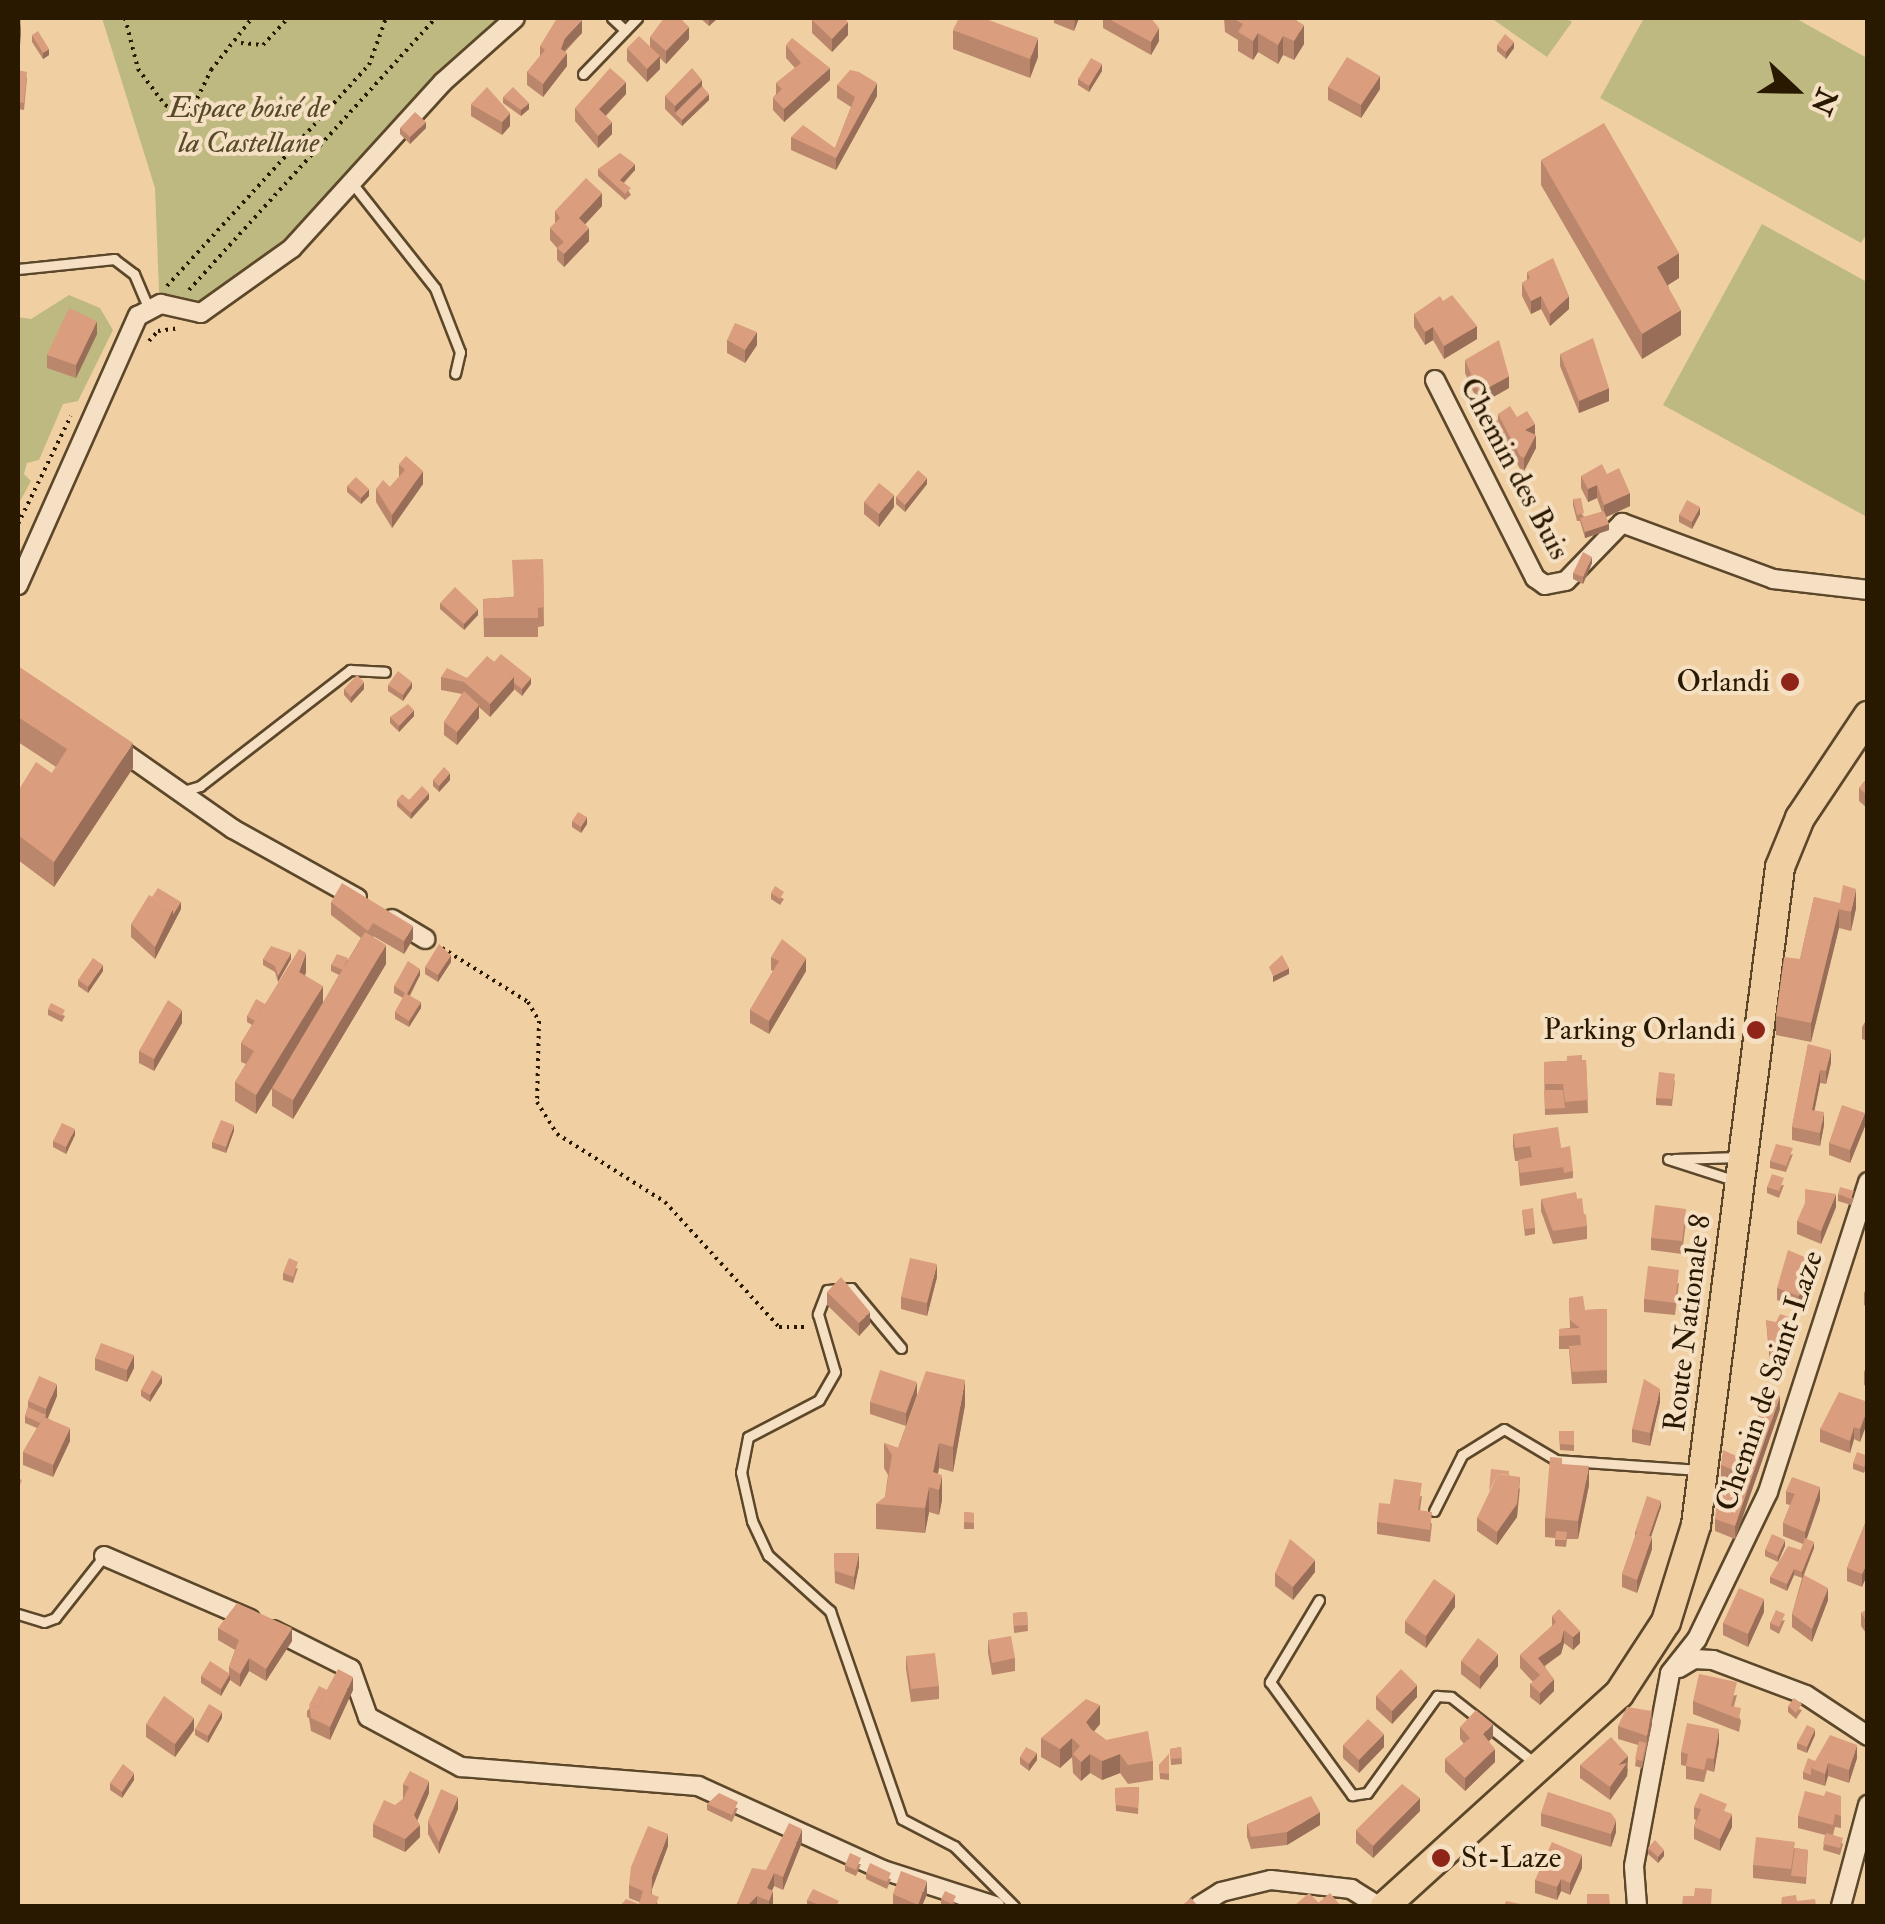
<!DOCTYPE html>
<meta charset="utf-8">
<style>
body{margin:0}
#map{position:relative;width:1885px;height:1924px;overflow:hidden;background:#f0d0a3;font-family:"IM FELL Double Pica",serif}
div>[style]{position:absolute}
.green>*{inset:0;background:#beb981}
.path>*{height:4px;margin-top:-2px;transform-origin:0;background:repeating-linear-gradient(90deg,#2a1901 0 2.5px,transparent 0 7.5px)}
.roads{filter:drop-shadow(2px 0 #5c472a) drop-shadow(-2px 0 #5c472a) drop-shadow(0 2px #5c472a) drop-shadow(0 -2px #5c472a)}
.service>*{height:9px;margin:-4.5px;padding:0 4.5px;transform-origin:4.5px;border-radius:4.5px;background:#f5e0c3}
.minor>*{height:18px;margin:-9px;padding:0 9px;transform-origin:9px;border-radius:9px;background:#f5e0c3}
.primary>*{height:28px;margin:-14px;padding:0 14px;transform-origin:14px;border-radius:14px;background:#f0d0a3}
.wall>*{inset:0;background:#bb876c}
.shaded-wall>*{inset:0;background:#996e58}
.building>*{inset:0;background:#da9d7e}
.dots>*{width:28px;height:28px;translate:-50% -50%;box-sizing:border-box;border:5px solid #f5e0c3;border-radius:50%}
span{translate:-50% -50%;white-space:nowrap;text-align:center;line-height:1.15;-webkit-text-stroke:8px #f5e0c3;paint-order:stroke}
.park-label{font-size:30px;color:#564927;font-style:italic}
.street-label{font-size:30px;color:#2a1901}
.poi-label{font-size:30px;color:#2a1901}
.right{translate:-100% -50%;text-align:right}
.left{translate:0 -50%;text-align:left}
.frame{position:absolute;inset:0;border:20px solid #2a1901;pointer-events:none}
.north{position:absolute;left:1745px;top:40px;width:100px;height:100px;-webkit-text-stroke:8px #f5e0c3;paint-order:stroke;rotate:112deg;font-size:28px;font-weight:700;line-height:40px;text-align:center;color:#2a1901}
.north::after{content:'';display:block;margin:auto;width:35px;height:45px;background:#2a1901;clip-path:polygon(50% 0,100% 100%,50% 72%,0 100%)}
</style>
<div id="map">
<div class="green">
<div style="clip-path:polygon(102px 18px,499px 18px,348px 183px,203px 310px,159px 292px,155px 188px)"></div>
<div style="clip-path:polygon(1491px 18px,1566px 18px,1572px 22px,1547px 57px)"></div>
<div style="clip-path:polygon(1644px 18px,1795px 18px,1867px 58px,1868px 232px,1861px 243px,1600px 98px)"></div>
<div style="clip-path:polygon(1762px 224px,1867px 282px,1867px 517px,1663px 405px)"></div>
<div style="clip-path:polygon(69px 295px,100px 308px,113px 330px,78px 401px,63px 404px,39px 460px,27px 463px,24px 474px,31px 481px,18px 505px,18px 317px,31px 319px)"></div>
</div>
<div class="path">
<div style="left:125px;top:18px;width:53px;rotate:75.7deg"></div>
<div style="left:138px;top:69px;width:45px;rotate:53.1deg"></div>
<div style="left:165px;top:105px;width:19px;rotate:25deg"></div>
<div style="left:182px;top:113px;width:14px;rotate:-34deg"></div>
<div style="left:194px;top:105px;width:39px;rotate:-64deg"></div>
<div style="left:211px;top:70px;width:66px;rotate:-51.7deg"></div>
<div style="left:241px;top:43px;width:22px;rotate:5deg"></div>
<div style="left:263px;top:45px;width:37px;rotate:-47deg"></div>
<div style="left:167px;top:286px;width:299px;rotate:-47.6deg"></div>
<div style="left:369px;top:65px;width:50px;rotate:-70.1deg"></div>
<div style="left:189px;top:290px;width:367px;rotate:-47.8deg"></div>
<div style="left:149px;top:341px;width:13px;rotate:-48deg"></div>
<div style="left:158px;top:331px;width:22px;rotate:-8deg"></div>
<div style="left:18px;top:524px;width:120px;rotate:-63.9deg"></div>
<div style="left:442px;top:948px;width:102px;rotate:32.1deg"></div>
<div style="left:528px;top:1002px;width:22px;rotate:60deg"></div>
<div style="left:539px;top:1021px;width:81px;rotate:91.4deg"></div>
<div style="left:537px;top:1102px;width:38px;rotate:58deg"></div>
<div style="left:557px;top:1134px;width:128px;rotate:32.2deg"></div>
<div style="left:665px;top:1202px;width:169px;rotate:47.6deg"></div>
<div style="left:779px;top:1327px;width:29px"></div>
</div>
<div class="roads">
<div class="service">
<div style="left:612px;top:18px;width:18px;rotate:43deg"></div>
<div style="left:583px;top:74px;width:78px;rotate:-46deg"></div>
<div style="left:352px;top:183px;width:134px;rotate:51.7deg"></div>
<div style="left:435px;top:288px;width:69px;rotate:68.7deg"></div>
<div style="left:460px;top:352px;width:22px;rotate:103deg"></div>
<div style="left:18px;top:269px;width:97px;rotate:-5.9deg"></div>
<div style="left:114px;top:259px;width:25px;rotate:37deg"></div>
<div style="left:134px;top:274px;width:36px;rotate:67deg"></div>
<div style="left:183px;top:791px;width:18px;rotate:-16deg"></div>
<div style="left:200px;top:786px;width:190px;rotate:-37.7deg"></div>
<div style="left:350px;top:670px;width:35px;rotate:3deg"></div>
<div style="left:1668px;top:1159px;width:71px;rotate:17.9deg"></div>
<div style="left:1674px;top:1159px;width:65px;rotate:-1.8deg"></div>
<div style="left:901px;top:1348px;width:78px;rotate:-129.8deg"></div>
<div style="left:851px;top:1288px;width:24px;rotate:175deg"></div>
<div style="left:827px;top:1290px;width:26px;rotate:111deg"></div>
<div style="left:818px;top:1314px;width:60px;rotate:73.7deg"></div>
<div style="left:835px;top:1372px;width:32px;rotate:120deg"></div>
<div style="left:819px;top:1400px;width:80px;rotate:152.5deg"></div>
<div style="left:748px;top:1437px;width:36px;rotate:101deg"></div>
<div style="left:741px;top:1472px;width:50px;rotate:77.3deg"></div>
<div style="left:752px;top:1521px;width:38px;rotate:65deg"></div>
<div style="left:768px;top:1555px;width:84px;rotate:42.1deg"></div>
<div style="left:830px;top:1611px;width:220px;rotate:70.9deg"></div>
<div style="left:902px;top:1819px;width:59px;rotate:27.4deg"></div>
<div style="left:954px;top:1846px;width:85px;rotate:45deg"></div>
<div style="left:1434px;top:1511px;width:63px;rotate:-63.4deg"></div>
<div style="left:1462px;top:1455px;width:49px;rotate:-31.8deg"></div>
<div style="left:1504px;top:1429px;width:61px;rotate:30.8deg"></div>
<div style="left:1556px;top:1460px;width:143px;rotate:4deg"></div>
<div style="left:1319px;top:1600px;width:96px;rotate:120.9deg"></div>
<div style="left:1270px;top:1682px;width:140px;rotate:54deg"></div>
<div style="left:1352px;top:1795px;width:15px;rotate:-8deg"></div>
<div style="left:1367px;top:1793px;width:120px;rotate:-54.2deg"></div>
<div style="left:1437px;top:1696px;width:14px;rotate:4deg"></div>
<div style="left:1451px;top:1697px;width:107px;rotate:38.2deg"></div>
<div style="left:18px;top:1614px;width:27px;rotate:17deg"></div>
<div style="left:44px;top:1622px;width:12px;rotate:-20deg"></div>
<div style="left:55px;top:1618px;width:79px;rotate:-51.7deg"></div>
</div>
<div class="minor">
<div style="left:1435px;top:380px;width:222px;rotate:63.2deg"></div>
<div style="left:1535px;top:578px;width:12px;rotate:35deg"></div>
<div style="left:1545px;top:585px;width:21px;rotate:-11deg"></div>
<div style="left:1566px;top:581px;width:81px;rotate:-46deg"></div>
<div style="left:1622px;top:523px;width:161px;rotate:20.3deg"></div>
<div style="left:1773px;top:579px;width:96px;rotate:6.6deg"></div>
<div style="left:18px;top:585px;width:295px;rotate:-66deg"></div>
<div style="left:138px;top:316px;width:26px;rotate:-28deg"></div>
<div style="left:161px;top:304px;width:41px;rotate:12.7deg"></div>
<div style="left:201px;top:313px;width:112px;rotate:-35.5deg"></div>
<div style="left:292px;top:248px;width:224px;rotate:-47.7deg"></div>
<div style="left:443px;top:82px;width:96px;rotate:-41.6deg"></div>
<div style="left:116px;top:747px;width:143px;rotate:35deg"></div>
<div style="left:233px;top:829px;width:142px;rotate:29.1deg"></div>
<div style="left:392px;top:919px;width:39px;rotate:31deg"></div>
<div style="left:104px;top:1556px;width:159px;rotate:23.3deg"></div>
<div style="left:273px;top:1630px;width:87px;rotate:26.6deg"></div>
<div style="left:351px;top:1669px;width:51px;rotate:70.5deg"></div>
<div style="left:368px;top:1717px;width:106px;rotate:28.3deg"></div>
<div style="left:461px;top:1767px;width:238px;rotate:4.6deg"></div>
<div style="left:698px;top:1786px;width:203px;rotate:24.4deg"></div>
<div style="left:883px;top:1870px;width:118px;rotate:17.8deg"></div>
<div style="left:1679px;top:1668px;width:17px;rotate:-31deg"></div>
<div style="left:1694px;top:1659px;width:19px;rotate:3deg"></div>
<div style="left:1713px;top:1660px;width:99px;rotate:20.6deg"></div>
<div style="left:1806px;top:1695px;width:74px;rotate:33.5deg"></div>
<div style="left:1199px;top:1906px;width:26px;rotate:-32deg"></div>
<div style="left:1221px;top:1892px;width:51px;rotate:-13.5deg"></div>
<div style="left:1271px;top:1880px;width:81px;rotate:6.4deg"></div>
<div style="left:1351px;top:1889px;width:32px;rotate:32deg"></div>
<div style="left:1637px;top:1906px;width:40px;rotate:-94.3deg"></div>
<div style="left:1634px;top:1866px;width:196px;rotate:-79.4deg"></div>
<div style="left:1670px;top:1673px;width:43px;rotate:-51.5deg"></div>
<div style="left:1697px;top:1639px;width:163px;rotate:-64.2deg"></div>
<div style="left:1768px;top:1492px;width:326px;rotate:-72.1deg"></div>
<div style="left:1841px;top:1906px;width:105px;rotate:-75deg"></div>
</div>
<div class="primary">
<div style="left:1385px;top:1906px;width:316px;rotate:-42.2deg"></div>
<div style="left:1619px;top:1694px;width:86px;rotate:-56.9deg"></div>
<div style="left:1666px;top:1622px;width:102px;rotate:-72.8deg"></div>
<div style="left:1696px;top:1525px;width:663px;rotate:-82.72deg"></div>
<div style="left:1780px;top:867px;width:53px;rotate:-67.8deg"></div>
<div style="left:1800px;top:818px;width:123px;rotate:-56.3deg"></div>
</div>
</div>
<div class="wall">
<div style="clip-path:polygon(700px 18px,718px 18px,709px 26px)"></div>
<div style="clip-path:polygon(1054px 18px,1079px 18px,1074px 31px,1054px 23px)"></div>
<div style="clip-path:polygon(1103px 18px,1151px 18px,1159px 41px,1151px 55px,1103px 28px)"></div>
<div style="clip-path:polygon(1224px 18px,1296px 18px,1304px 44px,1294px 60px,1283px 55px,1278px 64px,1258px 52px,1253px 60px,1238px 51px,1238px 40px,1225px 32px)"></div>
<div style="clip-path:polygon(812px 20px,846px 20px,848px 35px,832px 52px,812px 33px)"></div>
<div style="clip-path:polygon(953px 30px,1038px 57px,1030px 78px,953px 49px)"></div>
<div style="clip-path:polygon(582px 33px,565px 52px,567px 66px,543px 97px,527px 85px,527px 72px,540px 56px,540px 46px)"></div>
<div style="clip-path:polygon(32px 35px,49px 55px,43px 59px,32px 42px)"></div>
<div style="clip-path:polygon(650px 37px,689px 39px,666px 64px,660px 58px,660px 69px,647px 82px,627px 61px,627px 48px,650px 47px)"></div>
<div style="clip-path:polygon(786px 45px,830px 80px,784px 122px,773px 110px,773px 98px,776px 94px,776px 83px,795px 68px,786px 58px)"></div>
<div style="clip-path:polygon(1497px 45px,1514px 48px,1506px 59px,1497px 51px)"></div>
<div style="clip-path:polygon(18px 70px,27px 78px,24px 110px,18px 109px)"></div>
<div style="clip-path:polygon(1102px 71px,1089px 92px,1078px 85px,1078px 79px)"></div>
<div style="clip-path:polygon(837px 85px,877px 96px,836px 170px,791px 150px,791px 137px,835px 148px,851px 107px,837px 98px)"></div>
<div style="clip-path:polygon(702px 86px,709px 100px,682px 126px,665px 109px,665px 96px)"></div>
<div style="clip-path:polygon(1328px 87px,1380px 89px,1361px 118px,1328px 100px)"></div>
<div style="clip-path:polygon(626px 94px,606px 116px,612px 134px,598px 148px,575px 121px,575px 108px)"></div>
<div style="clip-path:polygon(503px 97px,529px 109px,521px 116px,503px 103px)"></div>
<div style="clip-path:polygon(471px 104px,510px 126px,502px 135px,471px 116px)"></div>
<div style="clip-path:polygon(400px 128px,426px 128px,410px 144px,400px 134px)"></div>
<div style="clip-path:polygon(1541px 160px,1679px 278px,1668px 285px,1681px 335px,1642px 359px,1541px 185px)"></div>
<div style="clip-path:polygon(598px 169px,635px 170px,624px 183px,631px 195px,625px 200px,598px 176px)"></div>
<div style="clip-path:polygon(602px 206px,585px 224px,589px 241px,564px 267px,557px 260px,557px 248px,550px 240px,550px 228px,555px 223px,555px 211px)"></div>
<div style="clip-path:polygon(1527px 272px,1569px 309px,1550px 326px,1541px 309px,1531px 314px,1522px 296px,1522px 283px,1527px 280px)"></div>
<div style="clip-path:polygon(1443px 301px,1477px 339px,1444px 359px,1433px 340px,1425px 345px,1414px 327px,1414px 314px)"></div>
<div style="clip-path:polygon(97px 334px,76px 378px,47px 368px,47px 355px)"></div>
<div style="clip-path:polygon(727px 340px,757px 345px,745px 363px,727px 353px)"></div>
<div style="clip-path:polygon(1560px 354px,1609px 401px,1579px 413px,1560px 366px)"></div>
<div style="clip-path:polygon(1465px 360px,1509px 388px,1479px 405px,1465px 373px)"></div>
<div style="clip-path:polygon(1498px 414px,1517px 417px,1535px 435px,1536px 448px,1524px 471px,1520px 469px,1506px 441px,1500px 444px,1492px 430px,1492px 424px,1498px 420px)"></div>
<div style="clip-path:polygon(399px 464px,423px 484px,392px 528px,376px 502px,376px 489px,390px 487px,399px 477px)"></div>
<div style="clip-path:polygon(1607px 474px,1630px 506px,1606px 517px,1609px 530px,1585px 538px,1580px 521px,1577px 521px,1573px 505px,1573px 499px,1584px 517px,1602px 512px,1597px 498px,1588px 502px,1581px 488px,1581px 476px)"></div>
<div style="clip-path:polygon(927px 484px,905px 512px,896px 504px,896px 497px)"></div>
<div style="clip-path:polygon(347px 486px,369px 496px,361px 504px,347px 492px)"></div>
<div style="clip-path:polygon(864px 502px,894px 507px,879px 527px,864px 514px)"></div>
<div style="clip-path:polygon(1700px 514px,1692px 529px,1679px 522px,1679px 515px)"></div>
<div style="clip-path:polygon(543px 559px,544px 626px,538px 627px,538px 637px,484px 637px,483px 599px,513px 597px)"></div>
<div style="clip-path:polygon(1592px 563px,1583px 584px,1573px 579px,1573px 573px)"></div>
<div style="clip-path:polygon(440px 603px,478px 615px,464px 630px,440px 609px)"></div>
<div style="clip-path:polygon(494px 662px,531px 684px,522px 696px,514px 689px,490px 717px,479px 707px,479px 718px,457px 745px,444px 735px,444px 722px,462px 694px,441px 690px,441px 677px,467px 678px)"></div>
<div style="clip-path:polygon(18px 666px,133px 768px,54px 887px,18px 860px,18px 791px,52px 773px,56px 767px,18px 742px)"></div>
<div style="clip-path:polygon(388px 685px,412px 688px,403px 701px,388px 691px)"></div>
<div style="clip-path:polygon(344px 689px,364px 689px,351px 703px,344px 695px)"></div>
<div style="clip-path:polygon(414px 716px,399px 732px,390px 723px,390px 717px)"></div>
<div style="clip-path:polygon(1868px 777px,1868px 809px,1859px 801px,1859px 788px)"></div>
<div style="clip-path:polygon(433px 780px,450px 780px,439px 792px,433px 786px)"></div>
<div style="clip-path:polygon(429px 799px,411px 819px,397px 806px,397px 800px)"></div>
<div style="clip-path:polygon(572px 821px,587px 824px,581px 833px,572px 827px)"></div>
<div style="clip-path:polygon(771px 893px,784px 899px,780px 905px,771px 899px)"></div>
<div style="clip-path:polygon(1814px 897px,1856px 908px,1851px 931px,1839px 928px,1811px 1042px,1776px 1035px,1776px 1016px,1800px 959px)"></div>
<div style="clip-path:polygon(331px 902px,413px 939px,404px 954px,373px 936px,386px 964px,293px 1119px,272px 1106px,272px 1088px,256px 1114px,235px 1101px,235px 1082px,246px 1064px,241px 1062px,241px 1043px,252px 1025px,247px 1022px,247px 1016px,265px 1004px,306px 972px,305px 975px,323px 1003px,339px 975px,331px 971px,331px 965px,348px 960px,361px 938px,331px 915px)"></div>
<div style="clip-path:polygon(181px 909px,155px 959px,131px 937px,131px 924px)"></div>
<div style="clip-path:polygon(1868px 920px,1868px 939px,1865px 938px,1865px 926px)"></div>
<div style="clip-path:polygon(771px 957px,806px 971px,769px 1034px,750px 1023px,750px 1010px,773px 971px,771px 970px)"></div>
<div style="clip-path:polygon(263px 959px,291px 959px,278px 982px,275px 972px,263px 965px)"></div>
<div style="clip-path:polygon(451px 962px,438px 982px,425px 974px,425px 967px)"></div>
<div style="clip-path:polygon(103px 971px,88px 993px,78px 986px,78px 980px)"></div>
<div style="clip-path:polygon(420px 975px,410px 996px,421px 1008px,409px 1027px,395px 1019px,395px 1012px,403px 998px,394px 993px,394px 986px)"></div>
<div style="clip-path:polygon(48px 1009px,65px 1016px,62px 1022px,48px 1015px)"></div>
<div style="clip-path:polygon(1868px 1017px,1868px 1041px,1862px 1039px,1862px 1027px)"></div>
<div style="clip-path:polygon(182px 1023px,154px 1071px,139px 1063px,139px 1051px)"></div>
<div style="clip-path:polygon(1808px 1044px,1831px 1063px,1826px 1084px,1820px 1083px,1814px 1111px,1824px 1125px,1820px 1146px,1792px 1140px,1792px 1127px)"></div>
<div style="clip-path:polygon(1582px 1060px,1586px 1060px,1588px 1113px,1545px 1115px,1544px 1062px)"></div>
<div style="clip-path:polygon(1675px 1080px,1672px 1106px,1656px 1105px,1656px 1098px)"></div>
<div style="clip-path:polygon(1865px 1126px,1850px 1163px,1829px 1155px,1829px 1143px)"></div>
<div style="clip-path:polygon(234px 1131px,226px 1153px,212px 1148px,212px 1142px)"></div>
<div style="clip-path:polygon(1513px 1134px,1561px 1148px,1573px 1171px,1573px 1178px,1520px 1186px,1518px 1161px,1515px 1161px,1513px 1146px)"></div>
<div style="clip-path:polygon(75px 1135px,66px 1154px,53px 1147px,53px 1141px)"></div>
<div style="clip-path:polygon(1793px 1154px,1786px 1172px,1770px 1168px,1770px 1161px)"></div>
<div style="clip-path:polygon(1784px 1185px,1779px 1198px,1767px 1193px,1767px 1187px)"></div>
<div style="clip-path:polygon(1838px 1194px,1854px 1198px,1851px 1205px,1838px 1201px)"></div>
<div style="clip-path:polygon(1541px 1199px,1577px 1199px,1584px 1215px,1587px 1226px,1587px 1239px,1553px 1244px,1541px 1211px)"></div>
<div style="clip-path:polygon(1836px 1207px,1821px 1244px,1797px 1234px,1797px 1221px)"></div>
<div style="clip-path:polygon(1522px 1210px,1535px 1228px,1535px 1234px,1525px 1236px)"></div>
<div style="clip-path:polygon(1686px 1222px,1682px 1254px,1651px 1250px,1651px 1238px)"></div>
<div style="clip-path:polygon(298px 1268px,293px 1283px,283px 1280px,283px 1273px)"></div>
<div style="clip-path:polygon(1814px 1273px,1799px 1309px,1777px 1300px,1777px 1288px)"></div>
<div style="clip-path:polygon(937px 1277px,927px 1316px,901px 1309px,901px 1297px)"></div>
<div style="clip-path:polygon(1679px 1283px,1675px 1315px,1644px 1312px,1644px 1299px)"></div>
<div style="clip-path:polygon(1868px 1285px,1868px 1307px,1864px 1305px,1864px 1293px)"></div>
<div style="clip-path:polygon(827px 1292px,870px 1324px,859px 1336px,827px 1305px)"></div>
<div style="clip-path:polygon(1569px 1298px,1585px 1310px,1607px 1309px,1607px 1383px,1572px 1384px,1569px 1349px,1559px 1349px,1559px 1329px,1570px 1328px)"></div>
<div style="clip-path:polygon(1766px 1320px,1796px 1341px,1784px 1371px,1770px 1365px)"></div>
<div style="clip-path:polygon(95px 1358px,134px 1368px,127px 1382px,95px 1370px)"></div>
<div style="clip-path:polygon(1868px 1362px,1868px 1386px,1864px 1385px,1864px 1372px)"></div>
<div style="clip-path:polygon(162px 1383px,150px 1402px,141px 1396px,141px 1390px)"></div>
<div style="clip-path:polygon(917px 1395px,908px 1420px,965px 1405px,953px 1472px,939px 1468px,938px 1474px,942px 1500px,939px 1515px,929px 1512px,925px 1533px,876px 1529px,876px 1504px,885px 1497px,888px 1475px,884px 1468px,884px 1443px,898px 1448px,906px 1426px,870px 1414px,870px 1402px)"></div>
<div style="clip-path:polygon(57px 1396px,48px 1418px,70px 1441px,53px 1477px,23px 1465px,23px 1452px,37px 1428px,25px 1423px,25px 1416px,28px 1407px,28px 1401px)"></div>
<div style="clip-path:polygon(1660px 1402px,1650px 1446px,1632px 1442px,1632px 1429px)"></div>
<div style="clip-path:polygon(1868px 1402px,1860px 1442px,1854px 1439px,1850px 1453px,1820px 1442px,1820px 1429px)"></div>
<div style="clip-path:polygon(1780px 1409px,1735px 1539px,1715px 1531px,1715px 1519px,1732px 1482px,1721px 1477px,1721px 1465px,1743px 1459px)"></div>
<div style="clip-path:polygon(1559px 1431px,1574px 1431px,1574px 1451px,1560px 1450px)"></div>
<div style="clip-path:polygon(1868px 1456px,1868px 1464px,1864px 1473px,1853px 1469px,1853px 1463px)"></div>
<div style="clip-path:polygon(1562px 1464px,1589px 1485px,1578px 1539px,1567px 1539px,1566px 1547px,1555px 1546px,1555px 1538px,1545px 1537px,1545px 1518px)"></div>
<div style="clip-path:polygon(1509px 1475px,1520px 1489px,1517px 1517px,1497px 1545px,1477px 1531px,1477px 1518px)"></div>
<div style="clip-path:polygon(1786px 1491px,1820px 1500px,1806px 1539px,1814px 1548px,1804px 1575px,1828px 1600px,1812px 1642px,1792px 1627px,1792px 1614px,1802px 1578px,1794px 1575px,1787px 1591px,1770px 1583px,1770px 1577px,1801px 1550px,1803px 1544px,1783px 1536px,1783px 1523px,1790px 1505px,1786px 1504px)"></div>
<div style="clip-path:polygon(1422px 1496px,1420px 1510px,1432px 1524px,1430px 1542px,1377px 1534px,1377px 1522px,1390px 1504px)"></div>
<div style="clip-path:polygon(1661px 1507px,1651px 1536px,1652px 1549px,1637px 1593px,1622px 1587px,1622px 1574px,1635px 1537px,1635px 1532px)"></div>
<div style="clip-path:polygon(964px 1512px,974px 1513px,974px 1529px,964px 1529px)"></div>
<div style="clip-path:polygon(1868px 1516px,1862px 1587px,1847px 1581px,1847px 1568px)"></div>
<div style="clip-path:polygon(1785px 1546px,1778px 1562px,1765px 1556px,1765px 1550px)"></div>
<div style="clip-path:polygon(834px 1553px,859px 1566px,854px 1590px,835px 1583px)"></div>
<div style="clip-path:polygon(1315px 1572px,1293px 1600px,1275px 1586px,1275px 1573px)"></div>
<div style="clip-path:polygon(1455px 1607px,1426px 1648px,1405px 1633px,1405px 1621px)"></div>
<div style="clip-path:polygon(1868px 1609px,1868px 1636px,1861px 1626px,1861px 1613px)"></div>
<div style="clip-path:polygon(1027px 1612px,1028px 1631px,1014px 1633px,1013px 1613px)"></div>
<div style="clip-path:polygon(1764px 1612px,1748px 1647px,1723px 1635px,1723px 1623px)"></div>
<div style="clip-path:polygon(1552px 1616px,1580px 1643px,1573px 1650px,1564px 1643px,1561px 1654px,1545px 1666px,1554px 1691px,1540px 1705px,1530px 1697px,1530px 1684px,1533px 1682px,1520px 1668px,1520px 1655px,1552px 1626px)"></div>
<div style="clip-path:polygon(1785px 1620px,1779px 1634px,1770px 1629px,1770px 1623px)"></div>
<div style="clip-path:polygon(218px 1628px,292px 1641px,266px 1681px,249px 1671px,240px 1687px,230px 1680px,221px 1696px,201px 1683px,201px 1676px,229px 1673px,229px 1667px,235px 1650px,218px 1640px)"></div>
<div style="clip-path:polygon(988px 1640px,1015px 1658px,1015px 1671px,992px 1675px,988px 1653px)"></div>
<div style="clip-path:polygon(906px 1656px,939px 1686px,939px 1699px,911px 1702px,906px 1669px)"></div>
<div style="clip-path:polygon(1461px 1661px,1498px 1666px,1480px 1689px,1461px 1674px)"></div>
<div style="clip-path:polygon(327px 1690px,353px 1690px,330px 1740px,311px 1731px,309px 1718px,307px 1717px,307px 1711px)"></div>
<div style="clip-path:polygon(1737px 1695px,1734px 1706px,1741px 1721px,1739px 1732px,1693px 1714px,1693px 1701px)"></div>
<div style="clip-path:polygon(1376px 1696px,1417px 1697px,1392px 1724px,1376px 1709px)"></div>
<div style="clip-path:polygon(1788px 1706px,1802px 1710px,1796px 1719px,1788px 1712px)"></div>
<div style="clip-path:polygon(222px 1718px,208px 1743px,195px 1735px,195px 1729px)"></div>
<div style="clip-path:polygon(146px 1724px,194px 1730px,175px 1757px,146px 1737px)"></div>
<div style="clip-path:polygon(1100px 1724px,1094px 1731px,1106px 1740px,1153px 1761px,1153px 1780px,1128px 1784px,1120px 1773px,1102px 1780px,1090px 1773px,1081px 1781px,1073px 1773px,1072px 1757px,1060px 1768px,1041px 1757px,1041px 1738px)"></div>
<div style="clip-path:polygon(1652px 1724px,1642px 1768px,1635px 1766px,1638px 1745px,1618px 1739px,1618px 1726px)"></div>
<div style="clip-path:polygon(1460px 1727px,1493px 1737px,1489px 1741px,1495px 1762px,1465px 1791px,1445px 1772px,1445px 1759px,1464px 1744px,1460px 1739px)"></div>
<div style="clip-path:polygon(1815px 1735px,1807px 1753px,1797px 1749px,1797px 1743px)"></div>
<div style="clip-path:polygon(1719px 1742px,1714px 1772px,1707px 1770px,1704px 1782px,1686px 1779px,1686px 1766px,1681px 1765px,1681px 1752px)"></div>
<div style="clip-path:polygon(1343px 1745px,1384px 1747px,1359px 1773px,1343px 1758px)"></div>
<div style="clip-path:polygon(1181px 1747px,1182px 1764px,1171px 1765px,1170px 1749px)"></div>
<div style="clip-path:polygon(1169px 1754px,1169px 1780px,1160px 1779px,1159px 1765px)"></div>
<div style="clip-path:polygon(1020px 1757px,1037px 1760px,1029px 1771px,1020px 1764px)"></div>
<div style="clip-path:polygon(1857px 1758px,1849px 1783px,1828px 1776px,1825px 1786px,1803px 1779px,1803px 1772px,1815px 1761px)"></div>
<div style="clip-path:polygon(1580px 1765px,1628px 1769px,1627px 1776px,1610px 1800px,1580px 1778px)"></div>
<div style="clip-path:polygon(134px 1780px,122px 1798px,110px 1790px,110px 1783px)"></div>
<div style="clip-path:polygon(403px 1784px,429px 1793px,417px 1821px,420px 1837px,405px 1852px,373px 1837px,373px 1824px,403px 1799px)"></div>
<div style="clip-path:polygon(1139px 1787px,1138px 1814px,1116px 1811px,1115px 1788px)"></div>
<div style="clip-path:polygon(1824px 1796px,1841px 1796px,1841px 1828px,1835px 1827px,1833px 1835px,1843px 1844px,1840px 1855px,1823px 1850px,1825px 1835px,1798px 1828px,1798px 1816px)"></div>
<div style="clip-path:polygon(707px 1804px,738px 1808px,732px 1822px,707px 1810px)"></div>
<div style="clip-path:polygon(1694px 1807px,1727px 1812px,1732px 1827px,1720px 1851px,1694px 1839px,1694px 1827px,1696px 1820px,1694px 1819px)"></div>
<div style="clip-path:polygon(458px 1809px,439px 1854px,428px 1834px,428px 1821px)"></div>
<div style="clip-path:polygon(1420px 1811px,1373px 1858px,1356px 1843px,1356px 1830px)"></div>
<div style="clip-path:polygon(1541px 1813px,1616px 1832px,1611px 1847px,1541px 1826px)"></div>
<div style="clip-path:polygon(1247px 1824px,1320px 1825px,1287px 1845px,1251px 1849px,1247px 1837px)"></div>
<div style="clip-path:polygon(802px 1842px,783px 1890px,774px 1886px,772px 1891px,772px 1906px,737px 1906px,737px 1903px,766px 1870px)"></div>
<div style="clip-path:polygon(668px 1846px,652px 1889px,652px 1894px,659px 1906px,639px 1902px,629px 1898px,629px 1885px)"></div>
<div style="clip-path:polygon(1648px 1848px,1664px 1856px,1658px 1863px,1648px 1854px)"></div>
<div style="clip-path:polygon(1795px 1848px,1808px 1850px,1806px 1884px,1753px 1878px,1753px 1865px)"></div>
<div style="clip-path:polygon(861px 1864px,856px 1876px,845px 1871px,845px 1865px)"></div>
<div style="clip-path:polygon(1582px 1868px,1570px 1895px,1561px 1891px,1557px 1900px,1535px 1893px,1535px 1880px)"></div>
<div style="clip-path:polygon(866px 1873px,891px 1879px,887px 1889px,866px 1879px)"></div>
<div style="clip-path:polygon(893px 1894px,927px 1894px,922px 1906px,893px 1906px)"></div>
<div style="clip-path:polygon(941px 1899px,956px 1902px,954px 1906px,941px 1906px)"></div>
<div style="clip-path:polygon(807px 1900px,839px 1906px,807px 1906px)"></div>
</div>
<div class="shaded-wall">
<div style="clip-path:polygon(21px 18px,21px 35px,18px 66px,18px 48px)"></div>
<div style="clip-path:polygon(709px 18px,718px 18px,709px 26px)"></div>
<div style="clip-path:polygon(1075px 18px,1079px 18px,1074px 31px)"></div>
<div style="clip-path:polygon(582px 20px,582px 33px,565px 50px,562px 60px,567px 53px,567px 66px,543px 97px,543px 84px,565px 38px)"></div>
<div style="clip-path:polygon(848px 22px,848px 35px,832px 52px,832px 39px)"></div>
<div style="clip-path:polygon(1304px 25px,1304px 44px,1294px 60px,1294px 41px)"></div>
<div style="clip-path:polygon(689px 27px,689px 39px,666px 64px,666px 51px)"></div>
<div style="clip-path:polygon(1159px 28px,1159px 41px,1151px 55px,1151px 42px)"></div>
<div style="clip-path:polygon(1258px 33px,1258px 52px,1253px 60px,1253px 41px)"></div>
<div style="clip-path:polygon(1283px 36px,1283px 55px,1278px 64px,1278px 45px)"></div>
<div style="clip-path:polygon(1038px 38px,1038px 57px,1030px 78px,1030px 59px)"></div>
<div style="clip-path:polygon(1514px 42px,1514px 48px,1506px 59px,1506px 52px)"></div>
<div style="clip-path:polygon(49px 49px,49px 55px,43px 59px,43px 53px)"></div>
<div style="clip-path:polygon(660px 56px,660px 69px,647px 82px,647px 69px)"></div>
<div style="clip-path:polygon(1102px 64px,1102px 71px,1089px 92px,1089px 86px)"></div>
<div style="clip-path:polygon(830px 68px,830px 80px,784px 122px,784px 109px)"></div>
<div style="clip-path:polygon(1380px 76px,1380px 89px,1361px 118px,1361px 105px)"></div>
<div style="clip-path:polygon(702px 80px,702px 92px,675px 113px,675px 119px,675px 106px)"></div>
<div style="clip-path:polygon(626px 82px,626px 94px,599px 122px,599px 109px)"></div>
<div style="clip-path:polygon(877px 83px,877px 96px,836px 170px,836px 158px)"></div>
<div style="clip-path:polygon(709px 94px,709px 100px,682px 126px,682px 120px)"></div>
<div style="clip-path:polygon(529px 103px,529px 109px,521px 116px,521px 110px)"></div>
<div style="clip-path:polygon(510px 113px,510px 126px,502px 135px,502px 122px)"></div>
<div style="clip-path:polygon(426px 122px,426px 128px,410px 144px,410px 137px)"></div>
<div style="clip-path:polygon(612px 122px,612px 134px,598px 148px,598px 136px)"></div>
<div style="clip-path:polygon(635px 164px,635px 170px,620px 186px,620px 180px)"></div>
<div style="clip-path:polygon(602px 193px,602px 206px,579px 231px,579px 218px)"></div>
<div style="clip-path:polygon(589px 228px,589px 241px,564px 267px,564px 254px)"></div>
<div style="clip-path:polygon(1679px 253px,1679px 278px,1657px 292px,1657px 267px)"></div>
<div style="clip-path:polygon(1541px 296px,1541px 309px,1531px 314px,1531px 301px)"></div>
<div style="clip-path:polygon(1569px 296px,1569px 309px,1550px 326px,1550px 314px)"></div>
<div style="clip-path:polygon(1681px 310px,1681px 335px,1642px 359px,1642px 334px)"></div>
<div style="clip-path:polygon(97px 321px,97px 334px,76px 378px,76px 365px)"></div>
<div style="clip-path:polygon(1477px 326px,1477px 339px,1444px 359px,1444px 346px)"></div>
<div style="clip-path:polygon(1433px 327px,1433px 340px,1425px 345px,1425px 332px)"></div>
<div style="clip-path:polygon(757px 332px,757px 345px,745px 363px,745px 350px)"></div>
<div style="clip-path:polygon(1509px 376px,1509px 388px,1479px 405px,1479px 393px)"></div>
<div style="clip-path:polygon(1609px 388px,1609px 401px,1579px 413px,1579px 401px)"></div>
<div style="clip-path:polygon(1535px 424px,1535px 437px,1525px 430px)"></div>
<div style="clip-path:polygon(1506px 435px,1506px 441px,1500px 444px,1500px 438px)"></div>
<div style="clip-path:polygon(1536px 435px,1536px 448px,1524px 471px,1524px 458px)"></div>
<div style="clip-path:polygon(423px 471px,423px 484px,392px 528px,392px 515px)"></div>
<div style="clip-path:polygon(927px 478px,927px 484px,905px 512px,905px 505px)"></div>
<div style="clip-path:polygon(1597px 485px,1597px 498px,1588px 502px,1588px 489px)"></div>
<div style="clip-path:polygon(369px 489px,369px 496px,361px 504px,361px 498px)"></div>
<div style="clip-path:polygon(1630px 493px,1630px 506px,1604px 518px,1604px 505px)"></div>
<div style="clip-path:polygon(894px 495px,894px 507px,879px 527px,879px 514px)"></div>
<div style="clip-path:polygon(1700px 507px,1700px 514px,1692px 529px,1692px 522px)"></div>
<div style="clip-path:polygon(1609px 524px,1609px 530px,1585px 538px,1585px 532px)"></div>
<div style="clip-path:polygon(1592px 557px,1592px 563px,1583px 584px,1583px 577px)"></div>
<div style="clip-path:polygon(478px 609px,478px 615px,464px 630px,464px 624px)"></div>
<div style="clip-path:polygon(514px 677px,514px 690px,490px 717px,490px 704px)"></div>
<div style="clip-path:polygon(531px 678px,531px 684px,522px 696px,522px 689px)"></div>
<div style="clip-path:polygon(364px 682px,364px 689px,351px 703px,351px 697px)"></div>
<div style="clip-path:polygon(412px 682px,412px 688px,403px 701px,403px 695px)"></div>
<div style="clip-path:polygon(479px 705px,479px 718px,457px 745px,457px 732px)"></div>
<div style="clip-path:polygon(414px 710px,414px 716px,399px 732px,399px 726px)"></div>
<div style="clip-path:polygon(133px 743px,133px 768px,54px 887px,54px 862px)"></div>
<div style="clip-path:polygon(450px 773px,450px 780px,439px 792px,439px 786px)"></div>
<div style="clip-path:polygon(429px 793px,429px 799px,411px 819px,411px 813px)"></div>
<div style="clip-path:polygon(587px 817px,587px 824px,581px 833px,581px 827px)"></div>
<div style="clip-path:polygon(1856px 889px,1856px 908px,1851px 931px,1851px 912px)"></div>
<div style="clip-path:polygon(181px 902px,181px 909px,155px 959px,155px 947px,173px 909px)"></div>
<div style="clip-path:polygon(1839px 909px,1839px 928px,1811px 1042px,1811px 1023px)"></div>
<div style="clip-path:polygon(413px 926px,413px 939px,404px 954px,404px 941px)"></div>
<div style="clip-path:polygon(386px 945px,386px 964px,293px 1119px,293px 1100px)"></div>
<div style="clip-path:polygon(291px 953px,291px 959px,278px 982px,278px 976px)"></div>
<div style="clip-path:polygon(306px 953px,306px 972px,299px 991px,299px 972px)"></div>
<div style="clip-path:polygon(451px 955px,451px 962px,438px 982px,438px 975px)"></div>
<div style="clip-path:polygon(806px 958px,806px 971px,769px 1034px,769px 1021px)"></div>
<div style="clip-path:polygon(103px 965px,103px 971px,88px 993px,88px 987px)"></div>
<div style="clip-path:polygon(1289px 968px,1289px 974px,1273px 982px,1273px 976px)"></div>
<div style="clip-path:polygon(420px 969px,420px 975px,407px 1000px,407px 994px)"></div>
<div style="clip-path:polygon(323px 986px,323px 1005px,256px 1114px,256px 1095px)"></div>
<div style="clip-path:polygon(421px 1002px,421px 1008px,409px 1027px,409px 1021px)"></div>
<div style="clip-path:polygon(182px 1010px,182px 1023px,154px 1071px,154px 1059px)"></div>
<div style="clip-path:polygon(1831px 1050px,1831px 1063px,1826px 1084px,1826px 1071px)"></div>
<div style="clip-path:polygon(1820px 1070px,1820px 1083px,1812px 1123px,1812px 1110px)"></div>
<div style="clip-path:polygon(1824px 1112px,1824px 1125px,1820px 1146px,1820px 1133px)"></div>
<div style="clip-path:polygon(1865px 1113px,1865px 1126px,1850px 1163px,1850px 1150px)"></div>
<div style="clip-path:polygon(234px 1125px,234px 1131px,226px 1153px,226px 1147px)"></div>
<div style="clip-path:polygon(75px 1129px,75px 1135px,66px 1154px,66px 1147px)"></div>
<div style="clip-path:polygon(1836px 1194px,1836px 1207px,1821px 1244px,1821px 1231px)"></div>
<div style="clip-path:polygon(1814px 1261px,1814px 1273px,1799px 1309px,1799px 1296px)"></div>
<div style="clip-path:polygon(937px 1264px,937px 1277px,927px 1316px,927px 1303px)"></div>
<div style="clip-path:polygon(870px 1312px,870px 1324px,859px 1336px,859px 1323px)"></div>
<div style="clip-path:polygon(1796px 1329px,1796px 1341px,1784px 1371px,1784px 1358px)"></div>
<div style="clip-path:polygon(134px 1355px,134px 1368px,127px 1382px,127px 1370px)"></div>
<div style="clip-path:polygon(162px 1376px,162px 1383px,150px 1402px,150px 1395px)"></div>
<div style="clip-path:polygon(965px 1380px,965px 1405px,953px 1472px,953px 1447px)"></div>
<div style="clip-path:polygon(917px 1382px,917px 1395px,906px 1426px,906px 1413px)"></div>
<div style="clip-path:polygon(57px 1384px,57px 1396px,46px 1422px,46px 1409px)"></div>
<div style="clip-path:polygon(1660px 1389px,1660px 1402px,1650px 1446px,1650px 1433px)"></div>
<div style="clip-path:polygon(1780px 1396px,1780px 1409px,1735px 1539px,1735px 1526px)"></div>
<div style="clip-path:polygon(1868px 1408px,1868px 1421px,1860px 1442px,1860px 1429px)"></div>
<div style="clip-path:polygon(1854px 1427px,1854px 1439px,1850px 1453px,1850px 1441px)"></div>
<div style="clip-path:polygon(70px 1428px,70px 1441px,53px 1477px,53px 1465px)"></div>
<div style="clip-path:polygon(939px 1443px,939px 1468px,934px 1489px,933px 1472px)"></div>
<div style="clip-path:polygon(1589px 1466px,1589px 1485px,1578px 1539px,1578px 1521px)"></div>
<div style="clip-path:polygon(942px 1475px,942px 1500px,939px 1515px,939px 1490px)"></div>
<div style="clip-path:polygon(1520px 1477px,1517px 1517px,1497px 1545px,1497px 1532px)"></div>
<div style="clip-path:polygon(929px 1487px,929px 1512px,925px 1533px,925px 1508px)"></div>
<div style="clip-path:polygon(1820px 1487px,1820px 1500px,1805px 1544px,1805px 1532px)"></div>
<div style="clip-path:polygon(1661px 1501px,1661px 1507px,1649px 1543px,1649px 1537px)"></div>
<div style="clip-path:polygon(1652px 1537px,1652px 1549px,1637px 1593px,1637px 1580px)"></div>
<div style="clip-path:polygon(1785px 1540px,1785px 1546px,1778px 1562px,1778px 1556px)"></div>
<div style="clip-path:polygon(1814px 1542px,1814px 1548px,1802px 1578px,1802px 1572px)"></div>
<div style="clip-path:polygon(859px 1553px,859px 1566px,854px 1590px,854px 1577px)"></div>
<div style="clip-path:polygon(1315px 1560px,1315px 1572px,1293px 1600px,1293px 1587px)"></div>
<div style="clip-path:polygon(1868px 1561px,1868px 1573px,1862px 1587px,1862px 1574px)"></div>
<div style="clip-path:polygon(1794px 1569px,1794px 1575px,1787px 1591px,1787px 1584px)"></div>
<div style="clip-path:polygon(1828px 1588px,1828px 1600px,1812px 1642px,1812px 1629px)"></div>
<div style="clip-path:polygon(1455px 1594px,1455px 1607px,1426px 1648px,1426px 1636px)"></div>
<div style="clip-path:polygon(1764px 1599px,1764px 1612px,1748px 1647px,1748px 1634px)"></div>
<div style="clip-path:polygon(292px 1628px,292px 1641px,266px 1681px,266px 1669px)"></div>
<div style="clip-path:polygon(1564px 1630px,1564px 1643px,1561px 1654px,1538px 1670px,1538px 1658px)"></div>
<div style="clip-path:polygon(1580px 1631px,1580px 1643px,1573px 1650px,1573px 1637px)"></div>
<div style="clip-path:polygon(1498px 1654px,1498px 1666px,1480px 1689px,1480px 1676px)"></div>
<div style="clip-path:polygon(249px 1658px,249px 1671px,240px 1687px,240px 1674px)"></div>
<div style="clip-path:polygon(230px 1674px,230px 1680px,221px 1696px,221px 1689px)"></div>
<div style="clip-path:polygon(353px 1677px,353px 1690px,330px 1740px,330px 1727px)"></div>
<div style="clip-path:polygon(1554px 1679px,1554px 1691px,1540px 1705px,1540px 1693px)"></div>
<div style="clip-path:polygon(1417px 1685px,1417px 1697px,1392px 1724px,1392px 1711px)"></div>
<div style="clip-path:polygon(1100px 1705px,1100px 1724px,1086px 1741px,1086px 1722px)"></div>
<div style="clip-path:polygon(1652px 1711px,1652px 1724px,1647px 1748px,1647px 1736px)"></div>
<div style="clip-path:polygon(222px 1712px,222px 1718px,208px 1743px,208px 1736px)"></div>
<div style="clip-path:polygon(194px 1718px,194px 1730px,175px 1757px,175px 1744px)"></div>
<div style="clip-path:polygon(1493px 1724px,1493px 1737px,1483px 1747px,1483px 1734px)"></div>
<div style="clip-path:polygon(1719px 1729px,1719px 1742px,1714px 1772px,1714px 1759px)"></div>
<div style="clip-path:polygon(1815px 1729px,1815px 1735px,1807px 1753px,1807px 1747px)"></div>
<div style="clip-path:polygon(1384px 1734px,1384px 1747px,1359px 1773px,1359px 1760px)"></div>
<div style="clip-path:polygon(1072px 1738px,1072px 1757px,1060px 1768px,1060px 1749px)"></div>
<div style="clip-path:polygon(1857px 1745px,1857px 1758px,1849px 1783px,1849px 1770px)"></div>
<div style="clip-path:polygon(1495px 1749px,1495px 1762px,1465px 1791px,1465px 1778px)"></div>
<div style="clip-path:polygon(1037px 1753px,1037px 1760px,1029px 1771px,1029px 1764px)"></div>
<div style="clip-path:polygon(1090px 1754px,1090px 1773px,1081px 1781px,1081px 1762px)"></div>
<div style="clip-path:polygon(1120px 1754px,1120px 1773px,1102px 1780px,1102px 1761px)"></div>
<div style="clip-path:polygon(1628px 1756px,1627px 1776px,1610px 1800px,1610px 1787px,1618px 1765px)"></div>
<div style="clip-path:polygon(1828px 1763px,1828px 1776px,1825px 1786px,1825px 1774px)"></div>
<div style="clip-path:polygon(134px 1773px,134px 1780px,122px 1798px,122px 1792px)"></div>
<div style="clip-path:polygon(429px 1781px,429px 1793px,414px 1828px,414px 1815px)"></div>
<div style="clip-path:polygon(458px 1797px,458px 1809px,439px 1854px,439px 1842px)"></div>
<div style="clip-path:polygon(1420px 1798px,1420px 1811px,1373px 1858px,1373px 1846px)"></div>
<div style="clip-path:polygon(1320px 1812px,1320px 1825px,1287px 1845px,1287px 1832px)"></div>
<div style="clip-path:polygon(1732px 1814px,1732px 1827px,1720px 1851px,1720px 1839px)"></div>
<div style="clip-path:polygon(1616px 1820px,1616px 1832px,1611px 1847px,1611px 1834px)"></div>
<div style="clip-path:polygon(420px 1825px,420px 1837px,405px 1852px,405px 1839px)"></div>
<div style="clip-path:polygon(802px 1829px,802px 1842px,783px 1890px,783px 1877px)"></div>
<div style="clip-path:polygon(668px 1834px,668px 1846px,652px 1889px,652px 1877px)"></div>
<div style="clip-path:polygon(1664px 1850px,1664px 1856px,1658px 1863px,1658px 1857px)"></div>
<div style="clip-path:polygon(1582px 1855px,1582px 1868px,1570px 1895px,1570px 1883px)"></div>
<div style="clip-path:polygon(774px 1873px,774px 1886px,767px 1901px,767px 1888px)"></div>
<div style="clip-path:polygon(1561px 1879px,1561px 1891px,1557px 1900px,1557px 1887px)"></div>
<div style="clip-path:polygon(927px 1881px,927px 1894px,922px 1906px,918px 1906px)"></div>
<div style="clip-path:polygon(773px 1891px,773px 1904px,772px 1906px,769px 1906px,769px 1901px)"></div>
<div style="clip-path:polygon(757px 1896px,757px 1906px,747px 1906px)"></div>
</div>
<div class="building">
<div style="clip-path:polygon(18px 18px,21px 18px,18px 48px)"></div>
<div style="clip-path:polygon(557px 18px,579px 18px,582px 20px,565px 38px,561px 49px,567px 53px,543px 84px,527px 72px,545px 50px,540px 46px)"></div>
<div style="clip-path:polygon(664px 18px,680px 18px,689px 27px,666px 51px,650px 37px)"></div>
<div style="clip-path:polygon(814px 18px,843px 18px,848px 22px,832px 39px,812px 20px)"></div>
<div style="clip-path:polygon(959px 18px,983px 18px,1038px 38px,1030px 59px,953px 30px)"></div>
<div style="clip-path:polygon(1107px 18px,1151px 18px,1159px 28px,1151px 42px)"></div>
<div style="clip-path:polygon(1232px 18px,1292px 18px,1304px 25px,1294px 41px,1283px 36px,1278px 45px,1258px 33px,1253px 41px,1238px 32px,1243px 24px)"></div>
<div style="clip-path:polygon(38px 31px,49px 49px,43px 53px,32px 35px)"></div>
<div style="clip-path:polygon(1505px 34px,1514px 42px,1506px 52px,1497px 45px)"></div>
<div style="clip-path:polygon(639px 36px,660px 56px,647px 69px,627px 48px)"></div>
<div style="clip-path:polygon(792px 38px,830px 68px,784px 109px,773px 98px,782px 89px,776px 83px,801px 63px,786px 45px)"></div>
<div style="clip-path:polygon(1347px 57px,1380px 76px,1361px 105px,1328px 87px)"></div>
<div style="clip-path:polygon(1091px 58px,1102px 64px,1089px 86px,1078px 79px)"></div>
<div style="clip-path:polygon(610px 68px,626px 82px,599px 109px,612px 122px,598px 136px,575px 108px)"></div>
<div style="clip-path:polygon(692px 68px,702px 80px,675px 106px,665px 96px)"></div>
<div style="clip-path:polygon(18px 70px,27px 72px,24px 103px,18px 102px)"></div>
<div style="clip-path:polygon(850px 70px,859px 72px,877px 83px,836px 158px,791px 137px,803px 125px,835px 148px,855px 97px,837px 85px)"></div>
<div style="clip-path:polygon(702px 86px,709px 94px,682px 120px,675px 113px)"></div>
<div style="clip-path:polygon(487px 87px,510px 113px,502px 122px,471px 104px)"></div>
<div style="clip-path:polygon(513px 87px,529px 103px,521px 110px,503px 97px)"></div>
<div style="clip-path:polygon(415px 112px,426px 122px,410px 137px,400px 128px)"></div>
<div style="clip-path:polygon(1604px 123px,1679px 253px,1657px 267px,1681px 310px,1642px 334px,1541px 160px)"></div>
<div style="clip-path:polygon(620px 153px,635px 164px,620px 180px,631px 188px,625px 194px,598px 169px)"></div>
<div style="clip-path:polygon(586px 178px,602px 193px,579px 218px,589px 228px,564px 254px,557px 248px,564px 242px,550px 228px,560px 218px,555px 211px)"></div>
<div style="clip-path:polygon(18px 196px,20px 196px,18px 225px)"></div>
<div style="clip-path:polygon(1553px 258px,1569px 296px,1550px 314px,1541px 296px,1531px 301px,1522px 283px,1530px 278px,1527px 272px)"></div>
<div style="clip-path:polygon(1452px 295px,1477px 326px,1444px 346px,1433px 327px,1425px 332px,1414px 314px,1440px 296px,1443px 301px)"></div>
<div style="clip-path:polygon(69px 308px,97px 321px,76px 365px,47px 355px)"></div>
<div style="clip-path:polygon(735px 323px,757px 332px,745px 350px,727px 340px)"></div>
<div style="clip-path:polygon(1593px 338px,1609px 388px,1579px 401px,1560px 354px)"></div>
<div style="clip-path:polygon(1499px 340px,1509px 376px,1479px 393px,1465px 360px)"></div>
<div style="clip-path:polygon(1510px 406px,1517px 417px,1527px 411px,1535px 424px,1525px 430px,1536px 435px,1524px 458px,1520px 456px,1498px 414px)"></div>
<div style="clip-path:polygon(1498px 420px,1506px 435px,1500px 438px,1492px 424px)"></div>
<div style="clip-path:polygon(406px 456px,423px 471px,392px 515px,376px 489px,383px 480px,390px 487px,405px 470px,399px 464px)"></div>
<div style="clip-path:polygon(1602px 464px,1607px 474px,1619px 468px,1630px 493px,1604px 505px,1597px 485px,1588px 489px,1581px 476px)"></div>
<div style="clip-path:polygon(918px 470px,927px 478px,905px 505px,896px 497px)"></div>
<div style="clip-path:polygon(356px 477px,369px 489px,361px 498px,347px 486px)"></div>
<div style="clip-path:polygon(879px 483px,894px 495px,879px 514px,864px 502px)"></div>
<div style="clip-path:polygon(1581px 498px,1584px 513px,1577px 515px,1573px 499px)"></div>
<div style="clip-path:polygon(1687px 500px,1700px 507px,1692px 522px,1679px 515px)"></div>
<div style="clip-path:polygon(1604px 511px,1609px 524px,1585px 532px,1580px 518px)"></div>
<div style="clip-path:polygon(1583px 552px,1592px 557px,1583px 577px,1573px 573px)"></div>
<div style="clip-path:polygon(543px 559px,544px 607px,538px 608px,538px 618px,484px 618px,483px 599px,514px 597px,512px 560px)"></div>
<div style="clip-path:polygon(455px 587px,478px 609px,464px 624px,440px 603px)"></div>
<div style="clip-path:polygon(501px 654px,531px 678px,522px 689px,514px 683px,514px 677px,494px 662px)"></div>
<div style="clip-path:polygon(487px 656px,514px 677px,490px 704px,464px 682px,441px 677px,447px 668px,467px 678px)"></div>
<div style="clip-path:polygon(18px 666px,133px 743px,54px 862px,18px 835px,18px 791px,36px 762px,52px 773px,67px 749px,18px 717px)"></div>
<div style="clip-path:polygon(398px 671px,412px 682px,403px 695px,388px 685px)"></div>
<div style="clip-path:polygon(357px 675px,364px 682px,351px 697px,344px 689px)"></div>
<div style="clip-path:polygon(464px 691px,479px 705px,457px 732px,444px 722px)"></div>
<div style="clip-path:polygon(408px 704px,414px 710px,399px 726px,390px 717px)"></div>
<div style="clip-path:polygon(444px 767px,450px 773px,439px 786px,433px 780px)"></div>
<div style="clip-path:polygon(1868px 777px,1868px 796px,1859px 788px)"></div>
<div style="clip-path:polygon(422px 786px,429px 793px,411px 813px,397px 800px,402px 794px,409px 800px)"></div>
<div style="clip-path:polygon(578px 812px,587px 817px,581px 827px,572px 821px)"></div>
<div style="clip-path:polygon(342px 883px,413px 926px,404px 941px,373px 923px,368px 931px,331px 902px)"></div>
<div style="clip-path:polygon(1843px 885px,1856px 889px,1851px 912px,1839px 909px,1811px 1023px,1776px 1016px,1784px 957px,1800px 959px,1814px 897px,1840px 903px)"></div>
<div style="clip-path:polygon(775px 886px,784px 892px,780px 899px,771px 893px)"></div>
<div style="clip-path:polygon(158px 888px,181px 902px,173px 915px,173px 909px,152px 897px)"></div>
<div style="clip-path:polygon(149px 895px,173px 909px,155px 947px,131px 924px)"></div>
<div style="clip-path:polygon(365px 932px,386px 945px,293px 1100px,272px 1088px)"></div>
<div style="clip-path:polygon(782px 939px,806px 958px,769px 1021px,750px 1010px,779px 961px,771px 957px)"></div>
<div style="clip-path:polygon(439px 944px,451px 955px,438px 975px,425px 967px)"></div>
<div style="clip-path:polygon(271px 946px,291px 953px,278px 976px,275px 966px,263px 959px)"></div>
<div style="clip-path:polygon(299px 949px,306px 953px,299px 972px,323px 986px,256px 1095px,235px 1082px,254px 1051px,241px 1043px)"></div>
<div style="clip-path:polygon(337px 954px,348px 958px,343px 970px,331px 965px)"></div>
<div style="clip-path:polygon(1282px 955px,1289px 968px,1273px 976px,1269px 967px)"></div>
<div style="clip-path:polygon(93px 958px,103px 965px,88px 987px,78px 980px)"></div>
<div style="clip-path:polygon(408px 961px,420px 969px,407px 994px,421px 1002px,409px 1021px,395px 1012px,405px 993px,394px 986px)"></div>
<div style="clip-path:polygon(256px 999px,265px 1004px,255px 1021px,247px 1016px)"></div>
<div style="clip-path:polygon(168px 1000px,182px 1010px,154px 1059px,139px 1051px)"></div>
<div style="clip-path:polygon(51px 1003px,65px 1010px,62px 1016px,48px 1009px)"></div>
<div style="clip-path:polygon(1808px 1044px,1831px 1050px,1826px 1071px,1820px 1070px,1812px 1110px,1824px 1112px,1820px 1133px,1792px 1127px)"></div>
<div style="clip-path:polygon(1582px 1055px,1582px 1060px,1567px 1061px,1567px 1056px)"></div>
<div style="clip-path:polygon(1586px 1060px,1588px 1100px,1565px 1102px,1563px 1084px,1544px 1084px,1544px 1062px)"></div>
<div style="clip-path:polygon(1659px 1072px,1675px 1074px,1672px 1099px,1656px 1098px)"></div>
<div style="clip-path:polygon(1544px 1090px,1563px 1090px,1565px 1108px,1545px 1109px)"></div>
<div style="clip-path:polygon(1842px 1105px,1865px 1113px,1850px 1150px,1829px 1143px)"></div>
<div style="clip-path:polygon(221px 1120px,234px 1125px,226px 1147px,212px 1142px)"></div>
<div style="clip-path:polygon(62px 1123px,75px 1129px,66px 1147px,53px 1141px)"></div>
<div style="clip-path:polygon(1558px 1127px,1564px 1167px,1520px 1173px,1518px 1160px,1532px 1157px,1530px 1146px,1515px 1148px,1513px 1134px)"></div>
<div style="clip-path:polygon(1776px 1144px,1793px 1148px,1786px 1166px,1770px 1161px)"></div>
<div style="clip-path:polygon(1570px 1146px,1573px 1171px,1564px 1173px,1561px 1148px)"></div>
<div style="clip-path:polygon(1772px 1174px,1784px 1178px,1779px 1191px,1767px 1187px)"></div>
<div style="clip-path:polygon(1840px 1187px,1854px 1191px,1851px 1199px,1838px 1194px)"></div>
<div style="clip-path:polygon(1805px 1189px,1836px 1194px,1821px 1231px,1797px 1221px,1805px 1203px)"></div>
<div style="clip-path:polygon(1576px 1192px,1580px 1215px,1586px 1214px,1587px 1226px,1553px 1231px,1541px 1199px)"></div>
<div style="clip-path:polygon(1582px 1198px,1584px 1215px,1580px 1215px,1577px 1199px)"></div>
<div style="clip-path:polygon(1655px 1205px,1686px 1209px,1682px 1241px,1651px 1238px)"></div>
<div style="clip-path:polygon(1533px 1208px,1535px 1228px,1525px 1229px,1522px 1210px)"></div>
<div style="clip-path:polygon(1788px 1250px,1814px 1261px,1799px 1296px,1777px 1288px)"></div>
<div style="clip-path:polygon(289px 1258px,298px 1262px,293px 1277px,283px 1273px)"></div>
<div style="clip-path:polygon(910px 1258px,937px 1264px,927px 1303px,901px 1297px)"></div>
<div style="clip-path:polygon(1648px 1266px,1679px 1270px,1675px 1303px,1644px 1299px)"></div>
<div style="clip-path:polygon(841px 1277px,870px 1312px,859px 1323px,827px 1292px)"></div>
<div style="clip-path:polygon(1583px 1296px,1585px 1310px,1607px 1309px,1607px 1370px,1572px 1372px,1569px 1346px,1581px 1345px,1580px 1335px,1559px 1336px,1559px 1329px,1580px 1328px,1570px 1320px,1569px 1298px)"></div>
<div style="clip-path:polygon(1780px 1314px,1792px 1318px,1788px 1325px,1796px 1329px,1784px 1358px,1770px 1353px,1766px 1320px,1776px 1322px)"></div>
<div style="clip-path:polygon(101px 1343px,134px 1355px,127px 1370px,95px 1358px)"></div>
<div style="clip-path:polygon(152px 1370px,162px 1376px,150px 1395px,141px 1390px)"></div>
<div style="clip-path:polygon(880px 1370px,917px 1382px,906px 1413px,870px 1402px)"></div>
<div style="clip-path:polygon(926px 1371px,965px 1380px,953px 1447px,939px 1443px,933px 1472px,942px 1475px,939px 1490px,929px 1487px,925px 1508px,876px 1504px,885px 1497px,892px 1455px,884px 1443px,898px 1448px)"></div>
<div style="clip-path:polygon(39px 1376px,57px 1384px,46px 1409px,28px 1401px)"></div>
<div style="clip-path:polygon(1644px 1379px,1660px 1389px,1650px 1433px,1632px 1429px)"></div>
<div style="clip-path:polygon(1767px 1392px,1780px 1396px,1735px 1526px,1715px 1519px,1718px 1493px,1726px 1496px,1736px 1471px,1721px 1465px,1723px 1450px,1743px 1459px)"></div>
<div style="clip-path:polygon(1839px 1392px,1868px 1402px,1868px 1408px,1860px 1429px,1854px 1427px,1850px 1441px,1820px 1429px)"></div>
<div style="clip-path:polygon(28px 1407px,46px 1415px,40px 1423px,25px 1416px)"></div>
<div style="clip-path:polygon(44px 1417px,70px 1428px,53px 1465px,23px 1452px)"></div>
<div style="clip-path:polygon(1559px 1431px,1574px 1431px,1574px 1445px,1560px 1444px)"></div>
<div style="clip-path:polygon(1857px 1452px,1868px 1456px,1864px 1467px,1853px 1463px)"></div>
<div style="clip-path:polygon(1550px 1457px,1562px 1458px,1562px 1464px,1589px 1466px,1578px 1521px,1545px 1518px)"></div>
<div style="clip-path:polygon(1491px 1469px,1509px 1471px,1509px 1475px,1498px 1474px,1489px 1491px)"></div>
<div style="clip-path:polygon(1498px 1474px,1520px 1477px,1517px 1504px,1497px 1532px,1477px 1518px)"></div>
<div style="clip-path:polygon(1792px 1477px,1820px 1487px,1805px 1532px,1783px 1523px,1795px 1493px,1786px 1491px)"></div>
<div style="clip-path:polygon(18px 1478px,22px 1480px,18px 1491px)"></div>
<div style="clip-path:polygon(1394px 1479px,1422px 1483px,1418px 1510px,1432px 1512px,1430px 1530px,1377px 1522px,1379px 1503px,1390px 1504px)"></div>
<div style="clip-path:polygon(1647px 1496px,1661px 1501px,1649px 1536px,1637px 1531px,1635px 1532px)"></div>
<div style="clip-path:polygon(964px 1512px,974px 1513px,974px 1523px,964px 1522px)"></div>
<div style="clip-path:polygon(1868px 1516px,1868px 1561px,1862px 1574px,1847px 1568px)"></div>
<div style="clip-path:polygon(1556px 1531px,1567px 1532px,1566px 1540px,1555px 1540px)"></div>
<div style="clip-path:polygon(1637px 1531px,1652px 1537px,1637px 1580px,1622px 1574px)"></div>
<div style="clip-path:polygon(1772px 1534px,1785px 1540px,1778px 1556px,1765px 1550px)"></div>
<div style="clip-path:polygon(1805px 1538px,1814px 1542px,1802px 1572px,1794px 1569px,1787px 1584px,1770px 1577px,1788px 1546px,1801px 1550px)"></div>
<div style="clip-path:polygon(1290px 1539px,1315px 1560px,1293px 1587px,1275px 1573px)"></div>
<div style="clip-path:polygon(834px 1553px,859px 1553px,854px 1577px,835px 1571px)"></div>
<div style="clip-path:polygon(1804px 1575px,1828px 1588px,1812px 1629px,1792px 1614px)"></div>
<div style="clip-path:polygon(1434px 1579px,1455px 1594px,1426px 1636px,1405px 1621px)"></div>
<div style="clip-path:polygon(1739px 1588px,1764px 1599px,1748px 1634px,1723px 1623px)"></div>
<div style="clip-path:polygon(237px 1603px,292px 1628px,266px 1669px,249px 1658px,240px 1674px,229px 1667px,239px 1640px,218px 1628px)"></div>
<div style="clip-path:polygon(1559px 1609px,1580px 1631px,1573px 1637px,1564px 1630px,1561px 1642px,1538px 1658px,1554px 1679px,1540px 1693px,1530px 1684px,1540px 1675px,1520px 1655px,1556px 1622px,1552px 1616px)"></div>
<div style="clip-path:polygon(1868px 1609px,1868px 1623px,1861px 1613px)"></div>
<div style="clip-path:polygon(1776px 1610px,1785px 1614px,1779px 1627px,1770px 1623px)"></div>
<div style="clip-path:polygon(1027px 1612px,1028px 1625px,1014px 1626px,1013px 1613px)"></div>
<div style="clip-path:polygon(1011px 1636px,1015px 1658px,992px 1663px,988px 1640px)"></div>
<div style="clip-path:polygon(1478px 1638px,1498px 1654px,1480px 1676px,1461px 1661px)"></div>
<div style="clip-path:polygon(935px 1653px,939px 1686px,911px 1689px,906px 1656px)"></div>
<div style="clip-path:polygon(210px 1661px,230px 1674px,221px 1689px,201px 1676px)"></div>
<div style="clip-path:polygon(338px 1669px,353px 1677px,330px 1727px,311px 1718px,309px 1705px,317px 1708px)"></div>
<div style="clip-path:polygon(1401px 1669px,1417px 1685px,1392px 1711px,1376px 1696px)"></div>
<div style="clip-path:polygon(1699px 1674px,1737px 1682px,1731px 1706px,1741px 1708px,1739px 1719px,1693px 1701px)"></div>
<div style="clip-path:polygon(319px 1686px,327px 1690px,317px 1708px,309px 1705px)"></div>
<div style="clip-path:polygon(164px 1696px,194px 1718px,175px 1744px,146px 1724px)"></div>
<div style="clip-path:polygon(1794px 1698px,1802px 1704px,1796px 1713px,1788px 1706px)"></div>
<div style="clip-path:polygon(1086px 1699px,1100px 1705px,1086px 1722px,1091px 1729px,1106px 1740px,1148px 1731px,1153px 1761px,1128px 1765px,1120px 1754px,1102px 1761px,1090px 1754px,1081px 1762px,1073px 1754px,1080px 1746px,1072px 1738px,1060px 1749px,1041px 1738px)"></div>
<div style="clip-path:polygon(209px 1704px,222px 1712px,208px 1736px,195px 1729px)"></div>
<div style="clip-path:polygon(1627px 1707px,1652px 1711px,1647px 1736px,1618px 1726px)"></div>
<div style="clip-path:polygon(1476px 1710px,1493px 1724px,1483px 1734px,1495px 1749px,1465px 1778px,1445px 1759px,1470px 1738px,1460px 1727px)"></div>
<div style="clip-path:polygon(1368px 1719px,1384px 1734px,1359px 1760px,1343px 1745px)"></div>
<div style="clip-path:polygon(1687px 1723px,1719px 1729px,1714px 1759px,1707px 1758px,1704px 1770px,1686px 1766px,1688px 1754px,1681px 1752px)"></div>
<div style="clip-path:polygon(1807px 1725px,1815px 1729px,1807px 1747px,1797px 1743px)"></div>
<div style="clip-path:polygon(1830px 1735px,1857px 1745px,1849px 1770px,1828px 1763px,1825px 1774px,1811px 1768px)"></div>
<div style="clip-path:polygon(1611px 1737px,1628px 1756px,1618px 1765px,1627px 1763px,1610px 1787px,1580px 1765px)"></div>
<div style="clip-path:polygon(1639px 1741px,1646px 1743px,1642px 1761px,1635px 1759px)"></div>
<div style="clip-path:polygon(1026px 1747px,1037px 1753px,1029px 1764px,1020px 1757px)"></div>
<div style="clip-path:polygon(1181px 1747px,1182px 1758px,1171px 1759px,1170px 1749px)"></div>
<div style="clip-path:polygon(1169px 1754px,1169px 1774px,1160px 1773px,1159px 1765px)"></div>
<div style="clip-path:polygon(1808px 1758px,1815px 1761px,1811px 1768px,1811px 1775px,1803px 1772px)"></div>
<div style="clip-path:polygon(123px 1764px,134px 1773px,122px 1792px,110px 1783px)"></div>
<div style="clip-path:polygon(410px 1771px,429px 1781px,414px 1815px,420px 1825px,405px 1839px,373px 1824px,384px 1800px,395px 1805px,403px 1799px,409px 1787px,403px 1784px)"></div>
<div style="clip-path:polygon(1402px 1784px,1420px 1798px,1373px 1846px,1356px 1830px)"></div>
<div style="clip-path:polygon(1139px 1787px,1138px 1808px,1116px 1805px,1115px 1788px)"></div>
<div style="clip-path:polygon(441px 1789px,458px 1797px,439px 1842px,428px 1821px)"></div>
<div style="clip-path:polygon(1805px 1791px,1824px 1796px,1826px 1791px,1841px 1796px,1841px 1816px,1835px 1814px,1833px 1825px,1798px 1816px)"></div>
<div style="clip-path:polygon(1548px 1792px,1611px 1813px,1616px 1820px,1611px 1834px,1541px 1813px)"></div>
<div style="clip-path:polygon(719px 1793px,738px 1802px,732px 1815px,707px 1804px)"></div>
<div style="clip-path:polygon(1700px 1793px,1727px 1804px,1724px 1811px,1732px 1814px,1720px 1839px,1694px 1827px,1701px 1809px,1694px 1807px)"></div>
<div style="clip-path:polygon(1311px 1796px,1320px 1812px,1287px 1832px,1251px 1837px,1247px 1824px)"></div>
<div style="clip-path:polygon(789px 1823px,802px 1829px,783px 1877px,774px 1873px,767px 1888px,773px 1891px,769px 1901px,757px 1896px,747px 1906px,737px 1903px,752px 1868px,766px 1870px)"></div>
<div style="clip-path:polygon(648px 1826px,668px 1834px,652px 1877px,651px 1894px,659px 1897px,655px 1906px,620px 1906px,626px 1899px,639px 1904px,643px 1891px,629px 1885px,631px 1867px)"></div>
<div style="clip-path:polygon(1826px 1833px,1843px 1838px,1840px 1848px,1823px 1844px)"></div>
<div style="clip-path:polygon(1756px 1837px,1795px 1842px,1791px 1869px,1753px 1865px)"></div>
<div style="clip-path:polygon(1655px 1840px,1664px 1850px,1658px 1857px,1648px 1848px)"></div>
<div style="clip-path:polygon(1552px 1842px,1582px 1855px,1570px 1883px,1561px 1879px,1557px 1887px,1535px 1880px)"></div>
<div style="clip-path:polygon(1795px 1848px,1808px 1850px,1806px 1877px,1791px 1876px)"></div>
<div style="clip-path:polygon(850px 1853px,861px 1858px,856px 1870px,845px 1865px)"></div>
<div style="clip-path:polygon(870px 1863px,891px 1873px,887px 1882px,866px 1873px)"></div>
<div style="clip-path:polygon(901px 1871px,927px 1881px,918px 1905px,893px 1894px)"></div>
<div style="clip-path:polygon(1695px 1888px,1712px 1889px,1711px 1906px,1682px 1906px,1683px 1896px,1694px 1896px)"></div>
<div style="clip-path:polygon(813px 1889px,839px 1901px,836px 1906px,821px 1906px,807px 1900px)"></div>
<div style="clip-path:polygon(945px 1891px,956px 1896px,952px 1904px,941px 1899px)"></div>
<div style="clip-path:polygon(1309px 1893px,1322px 1906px,1294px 1906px)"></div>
<div style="clip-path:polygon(1330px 1893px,1340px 1905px,1338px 1906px,1322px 1906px,1318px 1903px)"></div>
<div style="clip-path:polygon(1587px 1894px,1609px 1894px,1610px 1906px,1587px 1906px)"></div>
<div style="clip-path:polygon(1796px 1895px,1797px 1901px,1815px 1899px,1816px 1906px,1781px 1906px,1782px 1897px)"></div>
<div style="clip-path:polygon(1191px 1898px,1198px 1906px,1181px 1906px)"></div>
<div style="clip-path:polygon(1506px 1901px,1520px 1904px,1519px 1906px,1504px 1906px)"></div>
</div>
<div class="dots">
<div style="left:1790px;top:682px;background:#8f2418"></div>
<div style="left:1756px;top:1030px;background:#8f2418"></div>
<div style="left:1441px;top:1858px;background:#8f2418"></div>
</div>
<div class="park-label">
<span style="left:249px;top:125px">Espace boisé de<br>la Castellane</span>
</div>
<div class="street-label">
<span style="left:1514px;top:469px;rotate:62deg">Chemin des Buis</span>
<span style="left:1688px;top:1323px;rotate:-83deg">Route Nationale 8</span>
<span style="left:1770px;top:1381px;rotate:-71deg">Chemin de Saint-Laze</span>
</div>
<div class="poi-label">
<span class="right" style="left:1770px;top:682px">Orlandi</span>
<span class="right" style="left:1736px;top:1030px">Parking Orlandi</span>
<span class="left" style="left:1461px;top:1858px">St-Laze</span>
</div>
<div class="frame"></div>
<div class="north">N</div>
</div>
